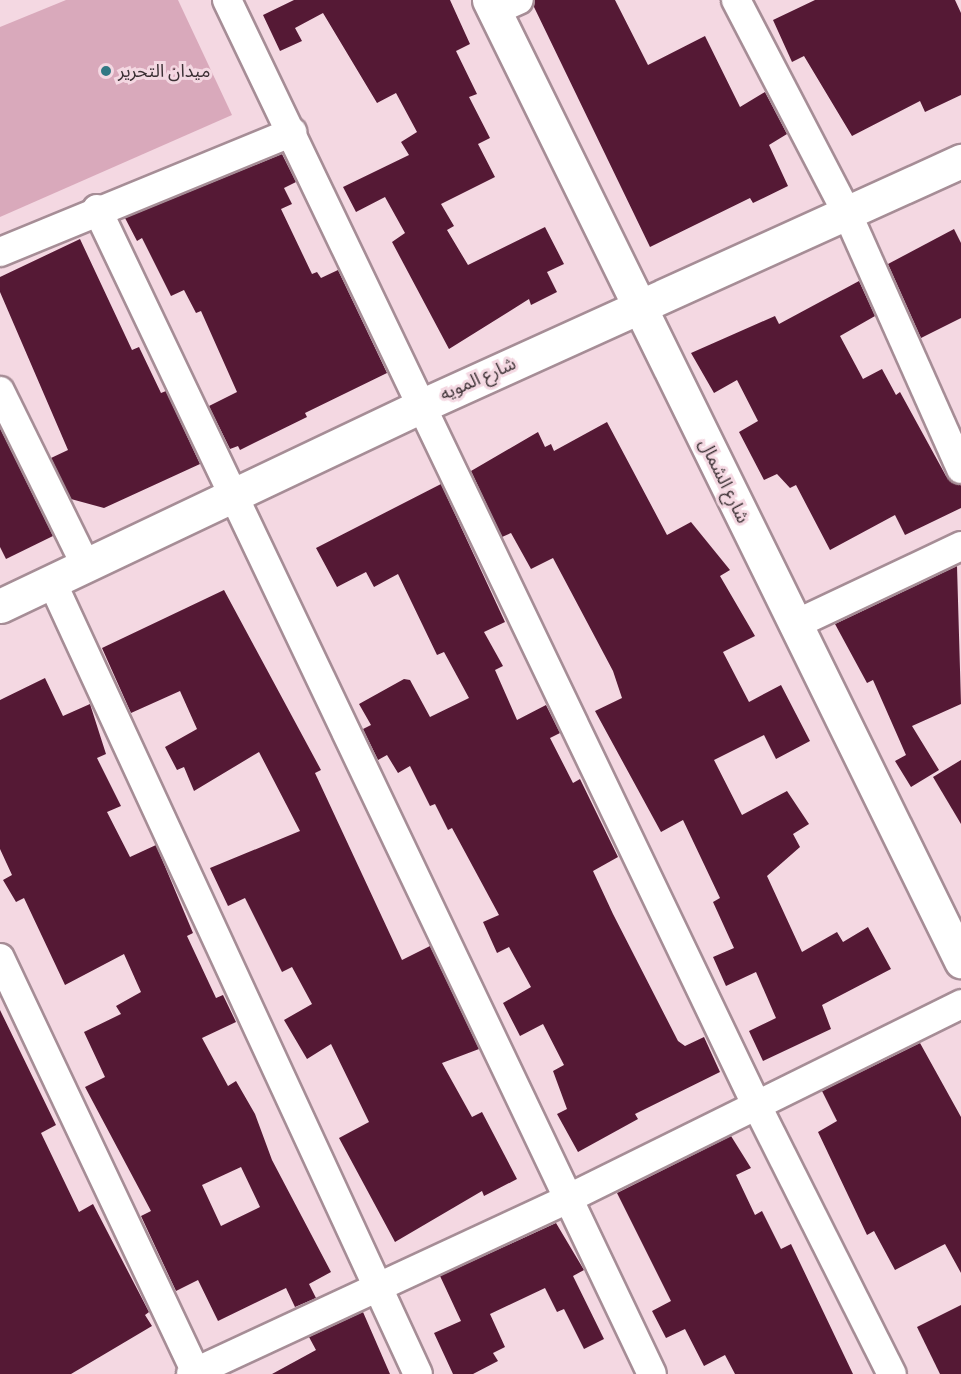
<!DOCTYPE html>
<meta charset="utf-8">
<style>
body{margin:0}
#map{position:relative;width:961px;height:1374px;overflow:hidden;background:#f4d8e2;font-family:"PT Sans Narrow","Noto Sans Arabic",sans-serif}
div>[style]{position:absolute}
.green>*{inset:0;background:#d9a9bb}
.building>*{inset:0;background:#551935}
.roads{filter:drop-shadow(2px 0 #a68d96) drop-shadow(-2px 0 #a68d96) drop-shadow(0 2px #a68d96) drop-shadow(0 -2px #a68d96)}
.street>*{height:28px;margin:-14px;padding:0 14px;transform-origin:14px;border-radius:14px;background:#fff}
.secondary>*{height:33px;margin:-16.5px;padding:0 16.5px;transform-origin:16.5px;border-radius:16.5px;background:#fff}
.dots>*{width:16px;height:16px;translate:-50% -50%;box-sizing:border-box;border:3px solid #f4d8e2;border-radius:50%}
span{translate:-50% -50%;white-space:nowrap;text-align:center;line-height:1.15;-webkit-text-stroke:6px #f4d8e2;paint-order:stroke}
.poi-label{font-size:18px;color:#3c3135}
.left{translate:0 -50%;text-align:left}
.street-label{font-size:18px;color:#3c3135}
</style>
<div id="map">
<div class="green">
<div style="clip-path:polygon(66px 0,178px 0,232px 115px,0 217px,0 27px)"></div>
</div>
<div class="building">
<div style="clip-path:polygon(294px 0,450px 0,470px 44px,456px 51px,477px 94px,469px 97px,490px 138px,478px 144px,495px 177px,441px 204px,454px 226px,447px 230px,468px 265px,545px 227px,564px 264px,547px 272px,557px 292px,531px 305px,529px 299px,449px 349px,392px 242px,405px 233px,385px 197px,356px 212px,343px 187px,409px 155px,401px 142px,417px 132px,396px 93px,377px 103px,323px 13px,295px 28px,302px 41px,280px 51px,263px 15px)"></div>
<div style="clip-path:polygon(535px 0,615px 0,648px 65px,705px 36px,740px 107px,765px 92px,787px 134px,769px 145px,788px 186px,753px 203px,750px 198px,650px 247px,534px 7px)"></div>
<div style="clip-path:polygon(815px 0,955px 0,961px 13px,961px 95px,925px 112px,920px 101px,852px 136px,804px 56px,792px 62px,773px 20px)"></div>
<div style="clip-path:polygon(282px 154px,296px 182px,284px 188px,292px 204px,281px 209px,312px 274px,317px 272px,321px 278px,338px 270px,387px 373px,305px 413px,307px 417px,240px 450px,238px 446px,230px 449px,209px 406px,237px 392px,201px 311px,196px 313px,184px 290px,171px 296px,142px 238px,137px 241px,125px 218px)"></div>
<div style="clip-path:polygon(954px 229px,961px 243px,961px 318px,921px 338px,888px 264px)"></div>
<div style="clip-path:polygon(80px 239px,132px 350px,139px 347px,161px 393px,166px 391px,200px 464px,104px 508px,71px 499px,51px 458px,68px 450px,0 292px,0 277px)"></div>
<div style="clip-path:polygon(859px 281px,875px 316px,840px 336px,863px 379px,882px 369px,896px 395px,900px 392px,946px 476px,961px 485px,961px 508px,905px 535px,895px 515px,830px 550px,796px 485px,790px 488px,777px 474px,764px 480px,739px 432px,758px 421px,737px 380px,714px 393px,691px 353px,775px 316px,779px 324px)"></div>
<div style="clip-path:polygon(607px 422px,667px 535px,691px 522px,730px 570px,720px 576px,755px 636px,723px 652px,749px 702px,781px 685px,810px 741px,776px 759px,764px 735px,714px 760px,742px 815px,787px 791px,809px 824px,793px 834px,800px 847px,767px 876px,802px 952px,837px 932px,843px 942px,868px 927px,891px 969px,822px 1005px,831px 1029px,763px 1061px,749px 1031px,776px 1018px,756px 972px,726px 986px,713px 957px,734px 948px,713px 902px,720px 898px,683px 820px,661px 832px,595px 711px,622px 698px,613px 671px,553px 558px,531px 569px,511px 533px,502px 537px,471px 471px,538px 432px,545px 447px,551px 444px,554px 451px)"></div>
<div style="clip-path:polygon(0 428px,53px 536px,6px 559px,0 547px)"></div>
<div style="clip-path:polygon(441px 484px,505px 622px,484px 632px,503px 666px,495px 670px,517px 720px,546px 705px,560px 733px,550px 738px,573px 783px,580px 779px,618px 857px,593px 871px,613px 914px,678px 1041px,685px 1046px,704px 1037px,720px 1072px,635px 1114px,638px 1119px,578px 1152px,557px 1114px,567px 1109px,553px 1071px,564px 1065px,543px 1024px,520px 1036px,503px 1003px,531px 987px,509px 947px,497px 953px,483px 922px,499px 915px,452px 828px,448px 830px,435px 804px,430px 806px,410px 766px,398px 773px,387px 755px,378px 760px,363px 729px,371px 725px,359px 704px,404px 679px,410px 680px,430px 717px,469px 698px,444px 652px,437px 655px,398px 574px,374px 587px,366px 572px,337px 587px,316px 548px)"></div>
<div style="clip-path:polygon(957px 566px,961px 704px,912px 726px,939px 770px,911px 787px,895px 761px,906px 755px,873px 680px,867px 683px,835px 624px)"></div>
<div style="clip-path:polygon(224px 590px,321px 770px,315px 773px,402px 960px,430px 946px,479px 1049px,442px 1063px,472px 1117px,482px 1112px,517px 1179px,484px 1196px,482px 1191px,395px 1242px,339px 1138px,369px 1122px,331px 1044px,307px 1059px,284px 1020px,312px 1004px,292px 967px,282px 972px,245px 898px,228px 906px,210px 868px,300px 831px,259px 752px,194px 791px,184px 767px,177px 770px,165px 747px,197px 729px,180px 691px,131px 713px,102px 648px)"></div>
<div style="clip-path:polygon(evenodd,45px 678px,63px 716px,90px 704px,106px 754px,97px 758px,121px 806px,107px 812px,130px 857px,156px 845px,193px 933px,187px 936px,216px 998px,223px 995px,236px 1022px,202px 1038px,228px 1086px,236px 1081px,255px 1114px,272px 1160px,331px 1272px,309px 1284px,316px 1298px,295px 1307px,286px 1288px,218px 1321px,198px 1280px,176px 1291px,141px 1216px,151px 1211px,85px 1087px,105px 1077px,84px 1032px,121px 1014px,116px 1006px,141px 992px,124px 954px,65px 985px,24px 898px,16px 902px,3px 880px,12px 875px,0 849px,0 700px,45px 678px,241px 1167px,260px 1207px,221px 1226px,202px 1185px,241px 1167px)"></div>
<div style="clip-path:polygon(961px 760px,961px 824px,933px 777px)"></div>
<div style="clip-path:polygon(0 1010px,56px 1125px,41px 1133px,79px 1212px,93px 1204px,149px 1312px,145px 1315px,152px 1326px,71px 1374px,0 1374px)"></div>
<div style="clip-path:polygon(920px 1043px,961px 1117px,961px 1273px,945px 1244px,895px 1270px,874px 1231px,867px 1235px,818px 1132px,837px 1121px,822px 1091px)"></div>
<div style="clip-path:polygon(731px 1136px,751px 1168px,736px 1175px,755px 1215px,762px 1211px,781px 1249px,791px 1244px,853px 1374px,735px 1374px,725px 1355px,704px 1366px,685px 1329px,666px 1338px,652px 1311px,671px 1301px,617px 1193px)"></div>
<div style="clip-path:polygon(556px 1223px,584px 1270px,573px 1276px,604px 1339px,584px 1349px,564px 1309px,557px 1312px,545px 1288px,490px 1314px,505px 1347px,493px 1353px,498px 1361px,473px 1374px,453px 1374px,434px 1333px,461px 1321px,440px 1276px)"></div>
<div style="clip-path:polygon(961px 1305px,961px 1374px,940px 1374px,917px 1327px)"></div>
<div style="clip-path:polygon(363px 1312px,390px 1374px,272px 1374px,316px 1350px,309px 1337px)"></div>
</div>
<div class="roads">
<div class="street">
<div style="left:227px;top:0;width:1224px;rotate:64.4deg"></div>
<div style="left:756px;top:1104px;width:302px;rotate:63.3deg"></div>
<div style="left:736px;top:0;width:242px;rotate:62.5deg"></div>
<div style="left:848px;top:215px;width:278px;rotate:66deg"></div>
<div style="left:494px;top:11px;width:27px;rotate:-24deg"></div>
<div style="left:97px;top:209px;width:1290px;rotate:64.53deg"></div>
<div style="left:0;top:252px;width:316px;rotate:-22.3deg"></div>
<div style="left:0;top:391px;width:195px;rotate:63.8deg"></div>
<div style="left:52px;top:582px;width:872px;rotate:65.2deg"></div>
<div style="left:794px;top:625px;width:185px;rotate:-25.3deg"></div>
<div style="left:0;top:958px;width:460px;rotate:64.7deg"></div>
<div style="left:191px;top:1374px;width:412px;rotate:-24.9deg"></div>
<div style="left:565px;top:1200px;width:442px;rotate:-26.3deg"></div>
</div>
<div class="secondary">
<div style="left:489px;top:0;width:1071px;rotate:63.84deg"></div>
<div style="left:0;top:606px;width:468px;rotate:-25.4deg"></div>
<div style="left:423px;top:405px;width:591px;rotate:-24.4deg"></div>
</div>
</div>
<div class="dots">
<div style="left:106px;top:71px;background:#327884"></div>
</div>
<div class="poi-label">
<span class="left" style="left:118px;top:71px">ميدان التحرير</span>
</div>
<div class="street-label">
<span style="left:478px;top:379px;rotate:-24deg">شارع المويه</span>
<span style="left:724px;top:481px;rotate:64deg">شارع الشمال</span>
</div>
</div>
